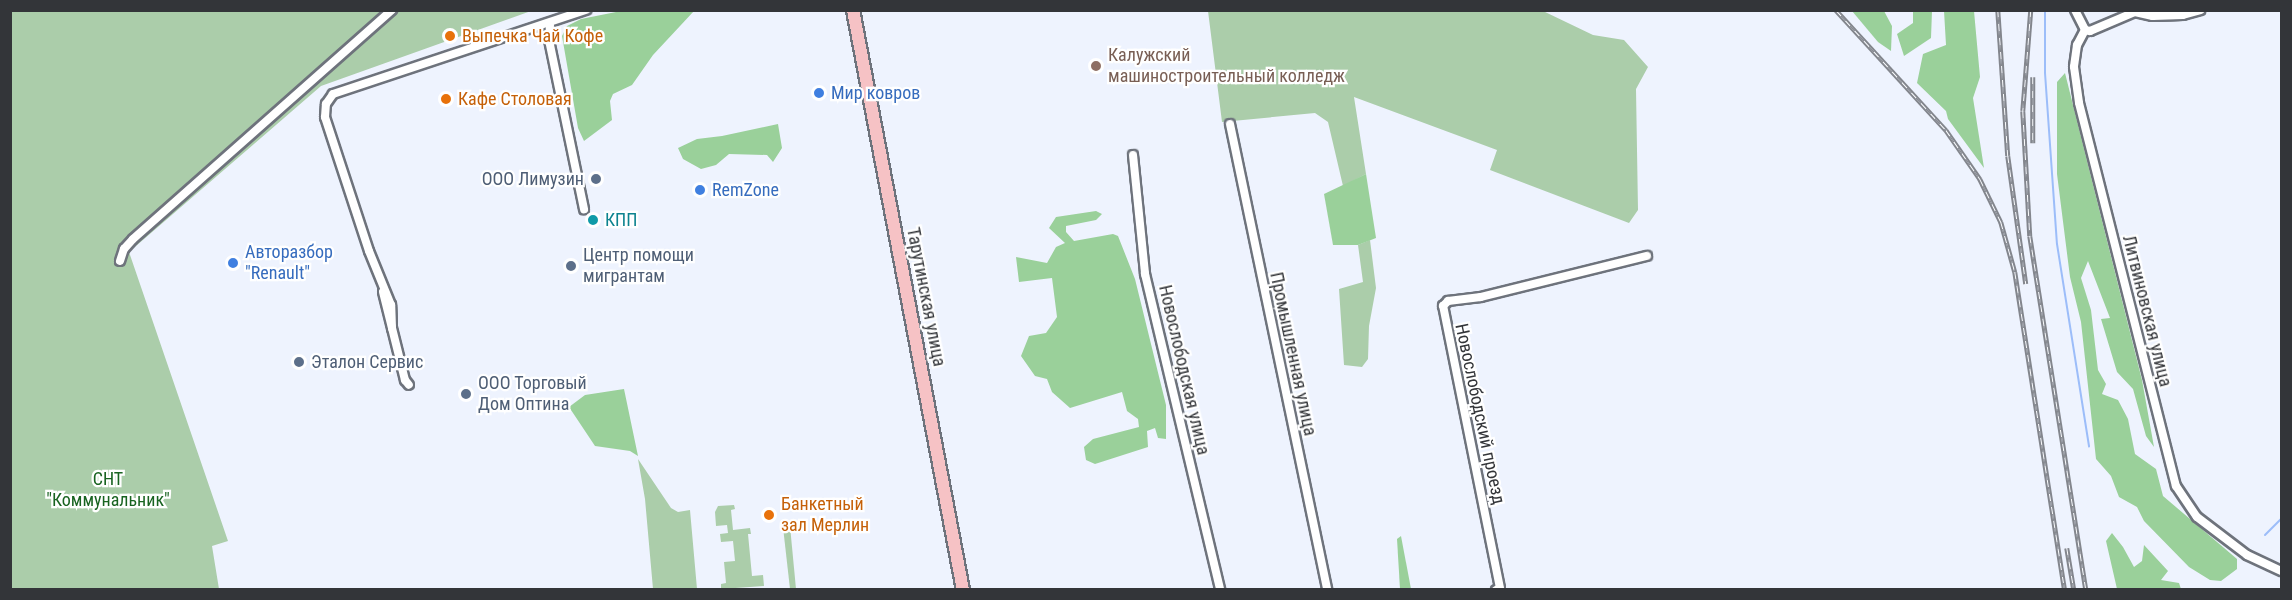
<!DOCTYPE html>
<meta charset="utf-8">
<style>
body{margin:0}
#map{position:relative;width:2292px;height:600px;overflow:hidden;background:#eef3fe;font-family:"Roboto Condensed",sans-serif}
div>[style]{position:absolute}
.green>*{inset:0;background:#abcdaa}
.forest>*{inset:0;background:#9ad09a}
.stream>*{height:2px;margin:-1px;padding:0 1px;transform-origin:1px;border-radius:1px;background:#9cbdf9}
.roads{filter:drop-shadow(2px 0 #6e737c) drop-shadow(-2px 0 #6e737c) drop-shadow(0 2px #6e737c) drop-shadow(0 -2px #6e737c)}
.minor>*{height:8px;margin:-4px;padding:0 4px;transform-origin:4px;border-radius:4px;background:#fff}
.primary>*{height:12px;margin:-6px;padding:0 6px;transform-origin:6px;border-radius:6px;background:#f6c2c5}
.rail>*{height:4.5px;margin-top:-2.25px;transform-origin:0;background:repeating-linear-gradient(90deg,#fff 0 7px,#83868d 0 14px);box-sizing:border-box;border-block:2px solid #83868d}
.dots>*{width:16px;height:16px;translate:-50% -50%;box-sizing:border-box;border:3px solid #fff;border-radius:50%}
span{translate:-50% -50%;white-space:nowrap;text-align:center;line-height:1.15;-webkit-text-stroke:4.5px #fff;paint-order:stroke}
.food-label{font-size:18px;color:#c56008}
.left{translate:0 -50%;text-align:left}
.education-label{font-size:18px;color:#785e54}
.shop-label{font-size:18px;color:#366cbe}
.service-label{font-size:18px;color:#4e5e75}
.right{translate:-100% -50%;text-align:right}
.culture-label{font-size:18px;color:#0d838f}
.street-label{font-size:18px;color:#333539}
.park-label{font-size:18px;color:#186320}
.frame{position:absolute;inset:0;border:12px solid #333539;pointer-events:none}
</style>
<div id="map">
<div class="green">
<div style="clip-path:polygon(10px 11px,531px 11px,321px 86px,129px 252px,228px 541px,212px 546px,219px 589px,11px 589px)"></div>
<div style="clip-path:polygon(1208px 11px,1543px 11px,1593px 35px,1624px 40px,1648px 67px,1636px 89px,1638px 210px,1629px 223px,1490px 170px,1497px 150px,1354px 97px,1366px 174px,1343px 186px,1328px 122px,1315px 113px,1222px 122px)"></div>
<div style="clip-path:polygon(1370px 240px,1376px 288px,1369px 326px,1368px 359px,1362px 367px,1344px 365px,1339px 289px,1363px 282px,1358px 245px)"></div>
<div style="clip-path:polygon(638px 459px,671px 508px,678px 512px,690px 510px,697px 589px,653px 589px,645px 499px)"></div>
<div style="clip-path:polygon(734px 505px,735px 509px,731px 510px,733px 530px,750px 528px,751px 534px,748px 534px,752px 576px,763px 575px,764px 586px,721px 589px,721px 584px,726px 583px,724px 562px,735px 561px,733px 541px,721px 542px,720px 534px,728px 533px,727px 525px,716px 526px,715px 512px,718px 506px)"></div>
<div style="clip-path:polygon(790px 526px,796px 589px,790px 589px,783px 527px)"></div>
</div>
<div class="forest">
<div style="clip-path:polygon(621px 11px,694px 11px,653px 55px,632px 85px,613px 94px,610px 101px,612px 120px,584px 141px,578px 128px,562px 36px,567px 26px,581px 19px)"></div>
<div style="clip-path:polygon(1852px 11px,1884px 11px,1892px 26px,1891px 51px,1878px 42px)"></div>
<div style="clip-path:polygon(1913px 11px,1932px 11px,1931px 38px,1904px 56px,1897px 34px,1913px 23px)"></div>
<div style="clip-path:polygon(1944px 11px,1974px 11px,1980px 77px,1973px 98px,1984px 168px,1948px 119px,1946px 111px,1917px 83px,1923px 54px,1946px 45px)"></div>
<div style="clip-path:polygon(2065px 73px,2142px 380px,2154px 447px,2146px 436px,2133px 389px,2117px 372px,2101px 319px,2110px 318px,2088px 261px,2081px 278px,2091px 310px,2098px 370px,2106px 384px,2102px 394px,2118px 400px,2128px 419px,2135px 454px,2156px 469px,2163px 496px,2237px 559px,2237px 569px,2221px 581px,2210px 580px,2189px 567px,2144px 521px,2137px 507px,2119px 497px,2111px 476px,2096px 459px,2081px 322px,2070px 277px,2057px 174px,2057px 82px)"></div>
<div style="clip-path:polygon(778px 124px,782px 148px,773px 162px,767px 155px,729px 154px,716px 165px,701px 169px,683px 159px,678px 148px,697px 139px,722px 136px)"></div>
<div style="clip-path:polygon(1366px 174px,1376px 238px,1358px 245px,1333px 245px,1324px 194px)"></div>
<div style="clip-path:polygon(1096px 211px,1102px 214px,1096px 220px,1066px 226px,1066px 232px,1074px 241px,1113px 234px,1118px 236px,1135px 279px,1166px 405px,1166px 439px,1158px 438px,1155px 428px,1147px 431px,1148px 447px,1095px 464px,1086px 460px,1084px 447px,1093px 439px,1139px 427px,1138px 419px,1127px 411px,1122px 392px,1070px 408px,1052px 392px,1047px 379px,1035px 376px,1021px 356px,1029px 336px,1046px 333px,1057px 317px,1052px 278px,1019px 282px,1016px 257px,1047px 263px,1056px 247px,1065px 243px,1049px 228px,1056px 217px)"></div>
<div style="clip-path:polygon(624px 389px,638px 456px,630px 451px,595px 446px,569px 407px,585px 395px)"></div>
<div style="clip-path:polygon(2112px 533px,2123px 547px,2134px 567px,2142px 561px,2144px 545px,2168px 571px,2161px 580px,2179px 583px,2181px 589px,2117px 589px,2106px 541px)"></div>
<div style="clip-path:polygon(1401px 536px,1411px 589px,1400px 589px,1397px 539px)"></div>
</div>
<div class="stream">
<div style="left:2045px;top:10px;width:63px;rotate:90deg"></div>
<div style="left:2045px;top:73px;width:171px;rotate:86deg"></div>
<div style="left:2057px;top:244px;width:205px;rotate:81deg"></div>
<div style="left:2265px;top:535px;width:24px;rotate:-45deg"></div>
</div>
<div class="roads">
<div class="minor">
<div style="left:2075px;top:10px;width:22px;rotate:63deg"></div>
<div style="left:2085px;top:30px;width:17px;rotate:118deg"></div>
<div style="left:2077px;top:45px;width:22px;rotate:98deg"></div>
<div style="left:2074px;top:67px;width:36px;rotate:82deg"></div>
<div style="left:2079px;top:103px;width:395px;rotate:75.8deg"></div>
<div style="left:2176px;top:486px;width:37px;rotate:56deg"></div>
<div style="left:2197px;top:517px;width:63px;rotate:37.2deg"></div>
<div style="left:2247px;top:555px;width:38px;rotate:25deg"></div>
<div style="left:550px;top:25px;width:15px;rotate:94deg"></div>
<div style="left:549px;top:40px;width:173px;rotate:78.3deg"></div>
<div style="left:2085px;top:30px;width:5px;rotate:11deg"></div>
<div style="left:2090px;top:31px;width:49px;rotate:-22.9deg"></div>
<div style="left:2135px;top:12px;width:18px;rotate:13deg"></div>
<div style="left:2153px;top:16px;width:30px;rotate:-2deg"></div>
<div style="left:2183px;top:15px;width:18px;rotate:-16deg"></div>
<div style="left:1230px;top:124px;width:476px;rotate:78.2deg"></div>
<div style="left:1133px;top:155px;width:120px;rotate:84.2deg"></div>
<div style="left:1145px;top:274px;width:325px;rotate:76.6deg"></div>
<div style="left:120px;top:261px;width:13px;rotate:-72deg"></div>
<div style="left:124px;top:249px;width:13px;rotate:-48deg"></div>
<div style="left:133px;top:239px;width:346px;rotate:-41.5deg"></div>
<div style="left:383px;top:292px;width:91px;rotate:76deg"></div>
<div style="left:405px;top:380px;width:6px;rotate:51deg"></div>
<div style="left:392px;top:328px;width:23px;rotate:-92deg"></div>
<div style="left:391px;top:305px;width:58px;rotate:-112.2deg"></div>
<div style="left:369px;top:251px;width:141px;rotate:-108.2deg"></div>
<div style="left:325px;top:117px;width:13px;rotate:-86deg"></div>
<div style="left:326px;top:104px;width:12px;rotate:-55deg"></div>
<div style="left:333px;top:94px;width:267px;rotate:-18.4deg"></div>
<div style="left:1496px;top:590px;width:4px;rotate:-27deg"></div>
<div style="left:1500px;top:588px;width:288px;rotate:-101.4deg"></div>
<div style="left:1443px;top:306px;width:7px;rotate:-45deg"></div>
<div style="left:1448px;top:301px;width:33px;rotate:-7deg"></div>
<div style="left:1481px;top:297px;width:171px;rotate:-13.9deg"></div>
</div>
<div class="primary">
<div style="left:853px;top:10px;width:590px;rotate:79.26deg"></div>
</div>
</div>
<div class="rail">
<div style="left:1836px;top:10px;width:163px;rotate:47.5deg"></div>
<div style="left:1946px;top:130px;width:60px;rotate:55.2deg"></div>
<div style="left:1980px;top:179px;width:48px;rotate:64deg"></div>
<div style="left:2001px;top:222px;width:52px;rotate:74.4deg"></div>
<div style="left:2015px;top:272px;width:322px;rotate:81.1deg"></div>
<div style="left:1998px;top:10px;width:146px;rotate:86.1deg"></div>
<div style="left:2008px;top:156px;width:129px;rotate:82deg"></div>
<div style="left:2031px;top:10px;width:101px;rotate:94.5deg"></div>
<div style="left:2023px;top:111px;width:125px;rotate:86.8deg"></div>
<div style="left:2030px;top:236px;width:358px;rotate:81deg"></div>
<div style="left:2033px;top:77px;width:66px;rotate:90deg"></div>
<div style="left:2067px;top:548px;width:43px;rotate:80.5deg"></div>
</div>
<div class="dots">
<div style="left:450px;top:36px;background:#e8710a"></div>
<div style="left:1096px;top:66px;background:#8d6e63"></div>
<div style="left:819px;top:93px;background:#3f7fe0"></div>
<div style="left:446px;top:99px;background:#e8710a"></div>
<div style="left:596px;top:179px;background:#5c6f8a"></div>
<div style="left:700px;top:190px;background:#3f7fe0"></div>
<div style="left:593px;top:220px;background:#0f9aa8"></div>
<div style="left:233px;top:263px;background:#3f7fe0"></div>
<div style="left:571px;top:266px;background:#5c6f8a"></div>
<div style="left:299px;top:362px;background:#5c6f8a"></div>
<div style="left:466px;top:394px;background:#5c6f8a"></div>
<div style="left:769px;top:515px;background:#e8710a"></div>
</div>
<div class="food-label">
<span class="left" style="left:462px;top:36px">Выпечка Чай Кофе</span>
<span class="left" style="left:458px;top:99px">Кафе Столовая</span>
<span class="left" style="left:781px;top:515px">Банкетный<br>зал Мерлин</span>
</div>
<div class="education-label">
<span class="left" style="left:1108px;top:66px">Калужский<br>машиностроительный колледж</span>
</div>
<div class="shop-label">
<span class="left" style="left:831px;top:93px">Мир ковров</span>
<span class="left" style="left:712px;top:190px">RemZone</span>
<span class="left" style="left:245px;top:263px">Авторазбор<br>"Renault"</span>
</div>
<div class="service-label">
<span class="right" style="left:584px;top:179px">ООО Лимузин</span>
<span class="left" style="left:583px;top:266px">Центр помощи<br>мигрантам</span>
<span class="left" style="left:311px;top:362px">Эталон Сервис</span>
<span class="left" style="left:478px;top:394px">ООО Торговый<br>Дом Оптина</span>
</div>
<div class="culture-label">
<span class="left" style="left:605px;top:220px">КПП</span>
</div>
<div class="street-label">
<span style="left:926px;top:297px;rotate:79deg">Тарутинская улица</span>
<span style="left:2147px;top:311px;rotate:76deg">Литвиновская улица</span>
<span style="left:1293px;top:354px;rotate:78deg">Промышленная улица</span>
<span style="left:1184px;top:370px;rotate:77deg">Новослободская улица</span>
<span style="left:1480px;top:414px;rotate:78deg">Новослободский проезд</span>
</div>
<div class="park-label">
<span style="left:108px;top:490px">СНТ<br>"Коммунальник"</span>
</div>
<div class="frame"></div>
</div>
